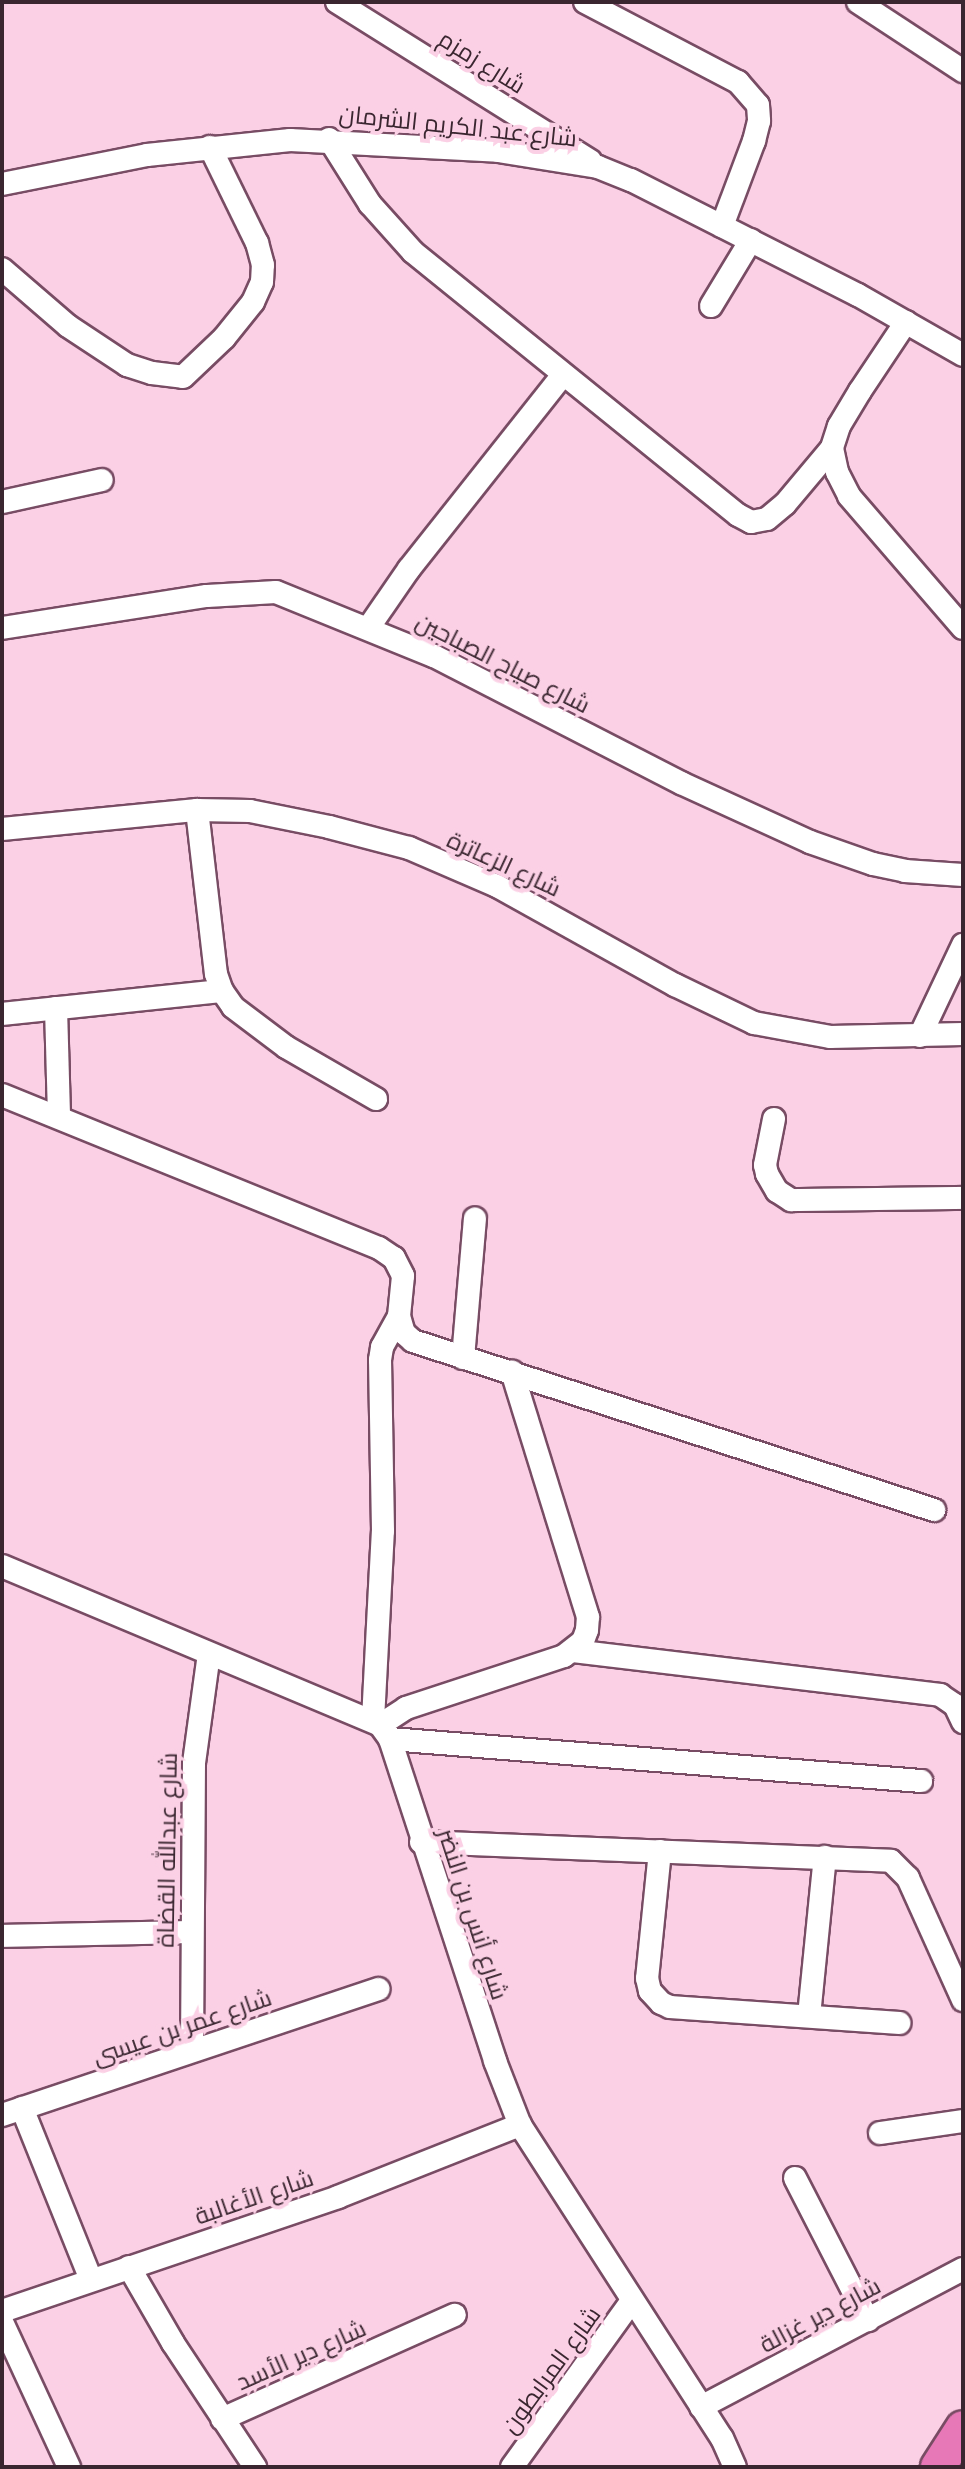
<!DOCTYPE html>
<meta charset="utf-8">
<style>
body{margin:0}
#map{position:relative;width:965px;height:2469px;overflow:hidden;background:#fbd0e5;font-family:Poppins,Cairo,sans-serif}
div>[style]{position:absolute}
.roads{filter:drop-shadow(2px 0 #784c64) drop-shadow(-2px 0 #784c64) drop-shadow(0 2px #784c64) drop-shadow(0 -2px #784c64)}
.minor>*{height:22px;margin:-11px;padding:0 11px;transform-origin:11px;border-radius:11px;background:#fff}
.highway>*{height:34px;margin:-17px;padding:0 17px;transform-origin:17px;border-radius:17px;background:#e778b7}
span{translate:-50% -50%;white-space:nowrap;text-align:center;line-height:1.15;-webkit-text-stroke:8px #fbd0e5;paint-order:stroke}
.street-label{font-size:24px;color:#3a2630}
.frame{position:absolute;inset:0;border:4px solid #3a2630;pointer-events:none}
</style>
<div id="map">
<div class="roads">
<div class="minor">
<div style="left:337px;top:2px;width:299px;rotate:32.1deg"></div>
<div style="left:585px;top:2px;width:173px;rotate:27.6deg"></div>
<div style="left:738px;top:82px;width:30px;rotate:49deg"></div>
<div style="left:758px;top:105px;width:16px;rotate:86deg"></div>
<div style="left:759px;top:121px;width:21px;rotate:104deg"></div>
<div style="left:754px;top:141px;width:91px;rotate:110.6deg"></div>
<div style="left:858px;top:2px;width:126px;rotate:33.3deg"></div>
<div style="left:329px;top:139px;width:77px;rotate:57.8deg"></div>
<div style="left:370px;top:204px;width:64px;rotate:48.1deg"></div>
<div style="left:413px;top:252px;width:418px;rotate:39deg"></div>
<div style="left:738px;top:515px;width:15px;rotate:28deg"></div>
<div style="left:751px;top:522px;width:16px;rotate:-11deg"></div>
<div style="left:767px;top:519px;width:23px;rotate:-40deg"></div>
<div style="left:785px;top:504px;width:73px;rotate:-50deg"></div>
<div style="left:2px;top:184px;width:148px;rotate:-11.3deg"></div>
<div style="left:147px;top:155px;width:144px;rotate:-6deg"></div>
<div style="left:290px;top:140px;width:208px;rotate:3deg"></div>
<div style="left:498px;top:151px;width:101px;rotate:9.1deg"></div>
<div style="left:598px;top:167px;width:35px;rotate:22deg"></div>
<div style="left:631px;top:180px;width:254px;rotate:26.9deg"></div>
<div style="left:858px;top:295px;width:121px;rotate:29.7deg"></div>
<div style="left:2px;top:269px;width:87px;rotate:40.8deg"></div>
<div style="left:68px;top:326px;width:71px;rotate:33.5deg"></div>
<div style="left:127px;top:365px;width:26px;rotate:18deg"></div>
<div style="left:152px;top:373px;width:31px;rotate:7deg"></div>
<div style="left:183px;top:377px;width:57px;rotate:-43.6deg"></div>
<div style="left:224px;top:338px;width:46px;rotate:-51.1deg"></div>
<div style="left:253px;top:302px;width:22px;rotate:-66deg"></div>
<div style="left:262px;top:282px;width:17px;rotate:-87deg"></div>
<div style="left:263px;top:265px;width:23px;rotate:-105deg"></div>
<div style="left:257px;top:243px;width:107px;rotate:-116.1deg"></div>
<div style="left:711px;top:306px;width:77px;rotate:-58.8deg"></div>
<div style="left:906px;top:322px;width:83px;rotate:123.7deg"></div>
<div style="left:860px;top:391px;width:41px;rotate:121deg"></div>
<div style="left:839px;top:426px;width:23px;rotate:108deg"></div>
<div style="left:832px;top:448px;width:25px;rotate:78deg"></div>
<div style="left:837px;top:472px;width:27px;rotate:63deg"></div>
<div style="left:849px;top:496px;width:174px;rotate:49.2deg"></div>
<div style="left:2px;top:502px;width:102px;rotate:-12.4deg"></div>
<div style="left:369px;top:627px;width:70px;rotate:-55.4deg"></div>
<div style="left:409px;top:569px;width:248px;rotate:-51.6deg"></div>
<div style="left:2px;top:628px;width:207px;rotate:-8.9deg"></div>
<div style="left:207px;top:596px;width:69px;rotate:-3.3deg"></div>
<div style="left:276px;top:592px;width:170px;rotate:22.1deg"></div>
<div style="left:434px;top:656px;width:278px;rotate:27.2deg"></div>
<div style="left:681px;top:783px;width:142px;rotate:24.6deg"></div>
<div style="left:810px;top:842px;width:67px;rotate:19.2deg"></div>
<div style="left:873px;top:864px;width:33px;rotate:12deg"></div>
<div style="left:905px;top:871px;width:58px;rotate:3.9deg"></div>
<div style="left:197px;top:810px;width:165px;rotate:83.4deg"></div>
<div style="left:216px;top:974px;width:18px;rotate:71deg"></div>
<div style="left:222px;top:991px;width:19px;rotate:55deg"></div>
<div style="left:233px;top:1007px;width:66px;rotate:37deg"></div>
<div style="left:286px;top:1047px;width:104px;rotate:30deg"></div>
<div style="left:2px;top:829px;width:196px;rotate:-5.6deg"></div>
<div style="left:197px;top:810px;width:53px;rotate:1.1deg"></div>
<div style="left:250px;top:811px;width:81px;rotate:11.4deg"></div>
<div style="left:329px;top:827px;width:83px;rotate:14.7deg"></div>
<div style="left:409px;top:848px;width:96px;rotate:23.4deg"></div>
<div style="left:497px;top:886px;width:204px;rotate:29.1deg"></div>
<div style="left:675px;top:985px;width:88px;rotate:25.7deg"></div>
<div style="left:754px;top:1023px;width:77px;rotate:10.4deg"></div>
<div style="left:830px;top:1037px;width:133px;rotate:-1.3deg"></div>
<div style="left:56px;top:1008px;width:108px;rotate:88.4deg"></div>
<div style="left:2px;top:1014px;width:221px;rotate:-6deg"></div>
<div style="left:920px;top:1036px;width:101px;rotate:-64.7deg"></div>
<div style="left:2px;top:1095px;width:407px;rotate:22.1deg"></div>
<div style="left:379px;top:1248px;width:18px;rotate:34deg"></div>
<div style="left:394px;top:1258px;width:20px;rotate:63deg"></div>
<div style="left:403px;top:1276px;width:40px;rotate:95.7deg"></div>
<div style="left:399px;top:1316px;width:18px;rotate:74deg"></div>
<div style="left:404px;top:1333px;width:12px;rotate:42deg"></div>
<div style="left:413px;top:1341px;width:548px;rotate:17.97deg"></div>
<div style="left:774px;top:1119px;width:47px;rotate:101.1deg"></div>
<div style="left:765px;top:1165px;width:9px;rotate:77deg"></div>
<div style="left:767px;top:1174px;width:20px;rotate:60deg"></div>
<div style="left:777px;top:1191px;width:17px;rotate:33deg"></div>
<div style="left:791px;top:1200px;width:172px;rotate:-0.7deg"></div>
<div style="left:463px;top:1358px;width:140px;rotate:-85.1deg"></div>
<div style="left:2px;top:1566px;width:410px;rotate:22.8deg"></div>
<div style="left:380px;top:1725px;width:17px;rotate:54deg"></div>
<div style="left:390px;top:1739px;width:339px;rotate:71.9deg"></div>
<div style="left:495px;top:2061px;width:69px;rotate:68.7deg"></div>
<div style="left:520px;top:2125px;width:373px;rotate:57.2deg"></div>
<div style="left:722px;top:2438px;width:32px;rotate:66deg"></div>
<div style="left:573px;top:1651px;width:370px;rotate:6.8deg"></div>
<div style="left:940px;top:1695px;width:18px;rotate:34deg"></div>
<div style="left:955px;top:1705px;width:19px;rotate:65deg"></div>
<div style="left:373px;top:1720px;width:189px;rotate:-87deg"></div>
<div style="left:383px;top:1531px;width:171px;rotate:-91deg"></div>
<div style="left:380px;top:1360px;width:13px;rotate:-81deg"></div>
<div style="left:382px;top:1347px;width:35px;rotate:-61deg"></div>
<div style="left:380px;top:1725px;width:31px;rotate:-33deg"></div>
<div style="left:406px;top:1708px;width:166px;rotate:-18.2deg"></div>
<div style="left:564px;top:1656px;width:24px;rotate:-38deg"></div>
<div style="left:583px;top:1641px;width:12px;rotate:-70deg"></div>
<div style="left:587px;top:1630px;width:13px;rotate:-86deg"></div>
<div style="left:588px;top:1617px;width:257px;rotate:-107.2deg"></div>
<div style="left:390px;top:1739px;width:533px;rotate:4.52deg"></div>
<div style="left:421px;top:1842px;width:470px;rotate:2.3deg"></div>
<div style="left:891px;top:1861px;width:24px;rotate:45deg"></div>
<div style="left:908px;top:1878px;width:134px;rotate:65.7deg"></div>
<div style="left:660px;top:1851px;width:128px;rotate:95.8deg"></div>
<div style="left:647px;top:1978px;width:13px;rotate:77deg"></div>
<div style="left:650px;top:1991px;width:16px;rotate:47deg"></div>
<div style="left:661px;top:2003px;width:10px;rotate:24deg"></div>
<div style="left:670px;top:2007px;width:230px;rotate:4deg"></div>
<div style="left:2px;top:1936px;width:189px;rotate:-1.2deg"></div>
<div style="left:809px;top:2016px;width:160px;rotate:-84.3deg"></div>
<div style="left:192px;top:2049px;width:286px;rotate:-89.6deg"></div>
<div style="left:194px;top:1763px;width:110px;rotate:-82.2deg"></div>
<div style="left:22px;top:2108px;width:185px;rotate:68.1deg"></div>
<div style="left:2px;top:2115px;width:397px;rotate:-18.5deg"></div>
<div style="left:880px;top:2133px;width:84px;rotate:-8.2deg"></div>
<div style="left:795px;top:2178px;width:160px;rotate:62.8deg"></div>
<div style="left:129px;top:2267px;width:88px;rotate:59.9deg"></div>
<div style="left:173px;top:2343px;width:149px;rotate:56.5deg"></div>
<div style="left:2px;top:2311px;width:355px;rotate:-18.7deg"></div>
<div style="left:338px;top:2197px;width:196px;rotate:-21.6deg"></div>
<div style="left:2px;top:2322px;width:160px;rotate:65.2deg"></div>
<div style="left:701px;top:2407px;width:296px;rotate:-27.8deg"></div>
<div style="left:222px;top:2419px;width:255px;rotate:-24.1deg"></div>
<div style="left:512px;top:2467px;width:203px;rotate:-54.2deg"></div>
</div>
<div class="highway">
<div style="left:938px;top:2467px;width:46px;rotate:-57.3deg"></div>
</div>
</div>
<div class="street-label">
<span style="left:482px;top:62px;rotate:32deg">شارع زمزم</span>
<span style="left:458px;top:126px;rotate:6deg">شارع عبد الكريم الشرمان</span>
<span style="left:503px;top:663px;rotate:27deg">شارع صياح الصباحين</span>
<span style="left:504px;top:864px;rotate:25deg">شارع الزعاترة</span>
<span style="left:167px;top:1850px;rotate:-89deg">شارع عبدالله القضاة</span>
<span style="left:473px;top:1914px;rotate:72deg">شارع أنس بن النضر</span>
<span style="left:182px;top:2027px;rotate:-19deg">شارع عمر بن عيسى</span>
<span style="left:254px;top:2197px;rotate:-19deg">شارع الأغالبة</span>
<span style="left:820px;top:2315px;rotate:-28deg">شارع دير غزالة</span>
<span style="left:301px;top:2355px;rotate:-24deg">شارع دير الأسد</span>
<span style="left:551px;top:2370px;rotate:-54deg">شارع المرابطون</span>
</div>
<div class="frame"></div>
</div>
